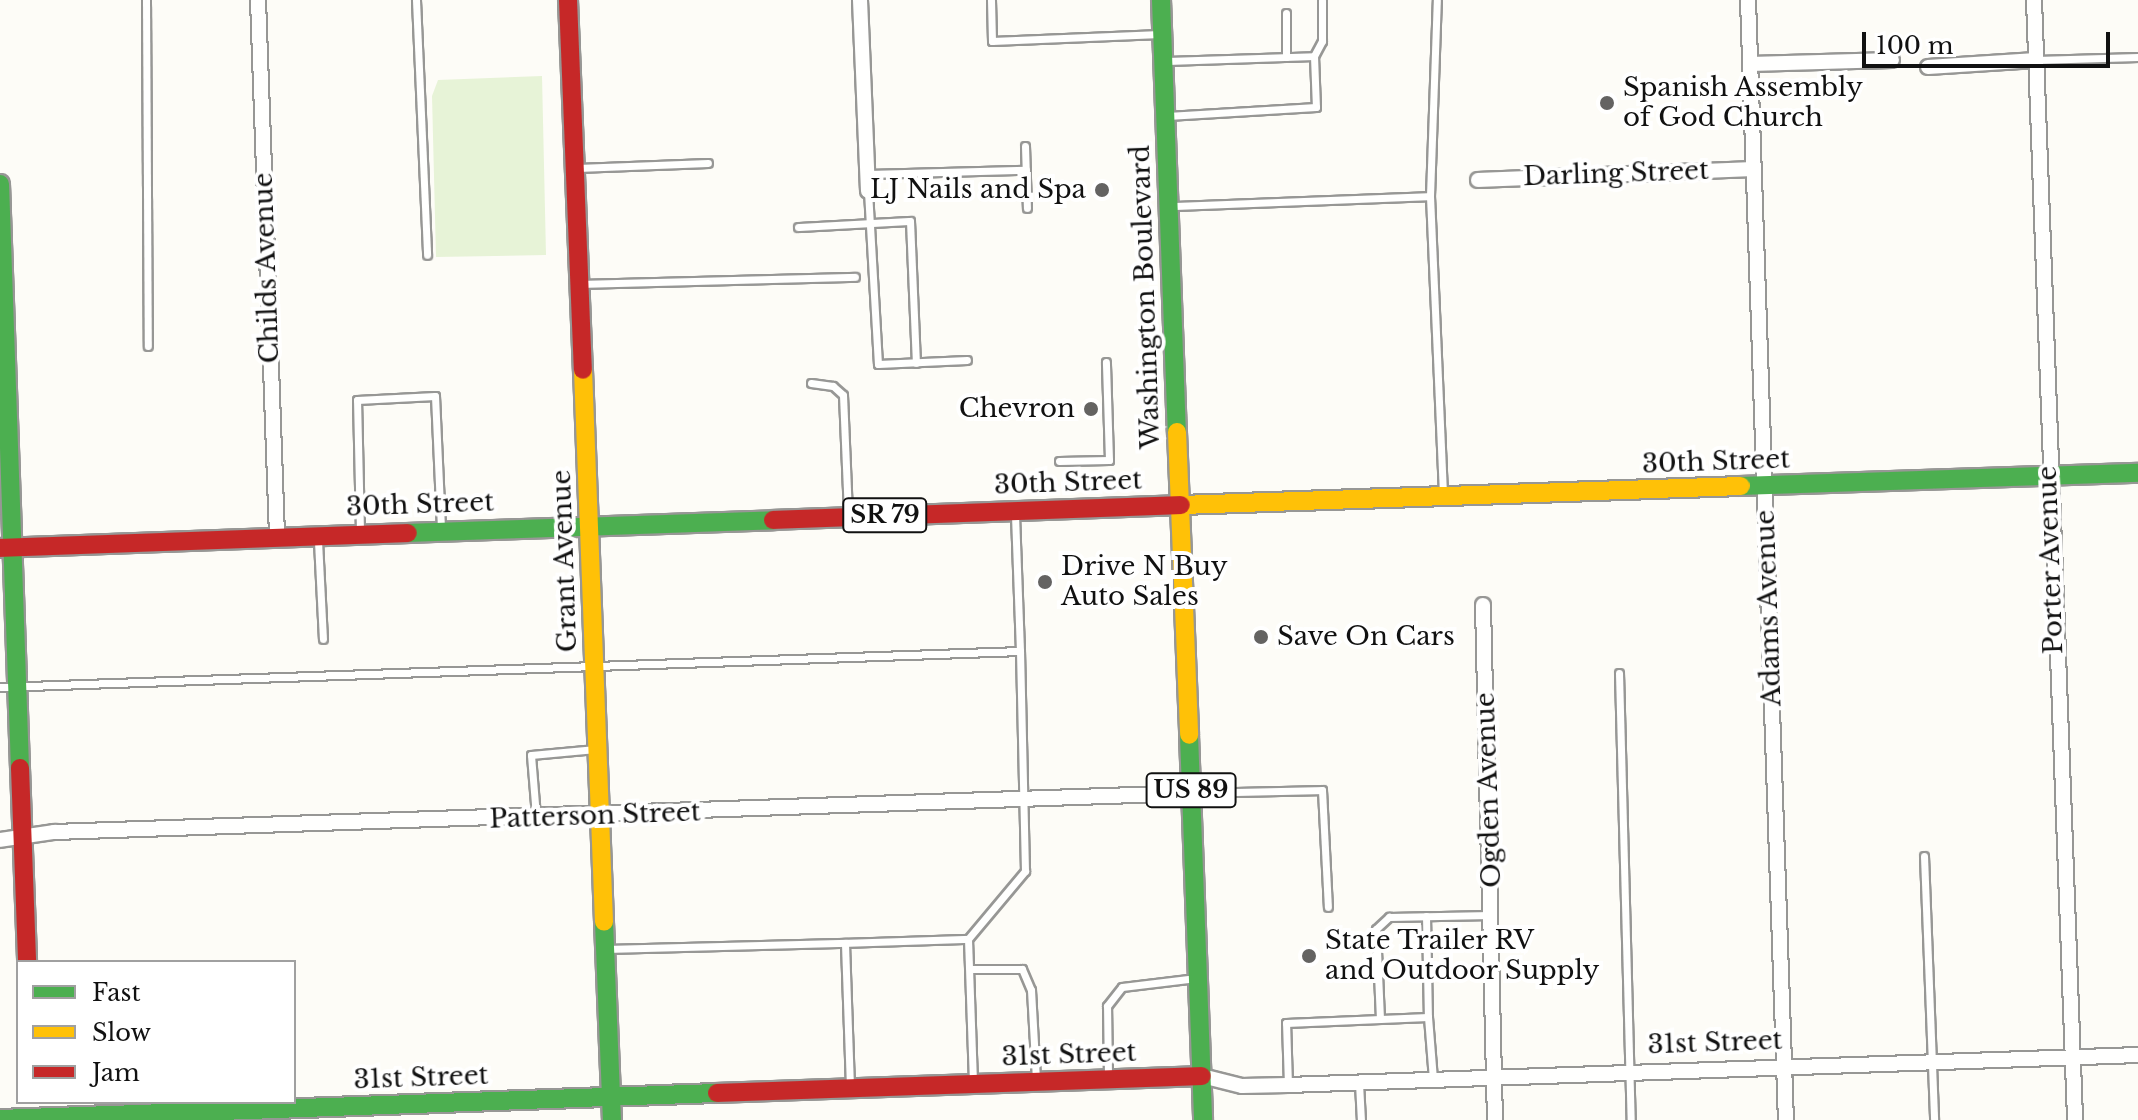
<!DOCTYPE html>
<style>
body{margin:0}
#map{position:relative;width:2138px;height:1120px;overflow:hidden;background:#fdfcf7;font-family:"Libre Baskerville",serif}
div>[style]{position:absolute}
.green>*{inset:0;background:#e7f3d7}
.roads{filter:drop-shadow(2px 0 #979795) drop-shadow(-2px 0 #979795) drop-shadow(0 2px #979795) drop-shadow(0 -2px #979795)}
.lane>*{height:7px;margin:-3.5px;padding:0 3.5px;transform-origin:3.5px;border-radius:3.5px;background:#fffffe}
.street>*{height:14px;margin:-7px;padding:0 7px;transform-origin:7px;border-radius:7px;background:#fffffe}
.fast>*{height:18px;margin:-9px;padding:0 9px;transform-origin:9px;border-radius:9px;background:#4caf50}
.slow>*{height:18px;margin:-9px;padding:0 9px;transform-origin:9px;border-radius:9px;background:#ffc107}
.jam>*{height:18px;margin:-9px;padding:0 9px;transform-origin:9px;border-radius:9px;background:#c62828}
.dots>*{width:22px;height:22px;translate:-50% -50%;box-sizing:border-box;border:4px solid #fff;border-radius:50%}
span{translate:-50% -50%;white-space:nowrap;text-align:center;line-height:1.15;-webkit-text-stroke:8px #fff;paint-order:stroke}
.shield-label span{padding:2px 6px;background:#fff;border:2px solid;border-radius:6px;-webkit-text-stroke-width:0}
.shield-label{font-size:24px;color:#111;font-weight:700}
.poi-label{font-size:26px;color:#111}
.left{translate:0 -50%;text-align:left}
.right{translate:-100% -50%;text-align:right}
.street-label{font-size:26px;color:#111}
.legend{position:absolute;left:16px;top:960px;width:280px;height:144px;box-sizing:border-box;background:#fff;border:2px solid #a0a0a0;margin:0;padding:10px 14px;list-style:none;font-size:24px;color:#111}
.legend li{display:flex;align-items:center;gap:16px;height:40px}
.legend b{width:40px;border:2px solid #a0a0a0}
.scale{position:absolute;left:1862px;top:32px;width:248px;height:36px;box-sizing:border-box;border:4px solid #111;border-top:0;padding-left:10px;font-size:24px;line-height:28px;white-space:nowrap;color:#111;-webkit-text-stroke:6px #fff;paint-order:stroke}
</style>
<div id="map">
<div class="green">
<div style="clip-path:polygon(542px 76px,546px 255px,436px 257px,432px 96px,438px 80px)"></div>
</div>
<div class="roads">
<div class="lane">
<div style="left:146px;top:0;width:346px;rotate:89.7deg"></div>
<div style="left:416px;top:0;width:255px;rotate:87.5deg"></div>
<div style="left:991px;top:0;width:41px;rotate:88.6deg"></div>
<div style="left:992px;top:41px;width:168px;rotate:-2.4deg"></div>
<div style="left:1314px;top:56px;width:17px;rotate:-62deg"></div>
<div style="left:1322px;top:41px;width:41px;rotate:-90deg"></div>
<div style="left:1286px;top:57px;width:44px;rotate:-90deg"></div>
<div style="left:2036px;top:60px;width:102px;rotate:-1.7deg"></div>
<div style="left:1167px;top:61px;width:147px;rotate:-1.9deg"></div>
<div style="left:1314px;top:56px;width:51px;rotate:87.8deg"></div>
<div style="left:1316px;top:107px;width:149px;rotate:176.5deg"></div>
<div style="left:1025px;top:146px;width:62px;rotate:88.2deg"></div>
<div style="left:577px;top:168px;width:131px;rotate:-2.2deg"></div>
<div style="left:868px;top:174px;width:158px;rotate:-1.5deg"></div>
<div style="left:868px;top:191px;width:173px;rotate:86.7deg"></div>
<div style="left:878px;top:364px;width:89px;rotate:-2.6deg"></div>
<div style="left:1430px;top:196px;width:196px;rotate:-88deg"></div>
<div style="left:1172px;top:206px;width:258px;rotate:-2.2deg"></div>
<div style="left:1430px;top:196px;width:298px;rotate:87.5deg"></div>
<div style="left:798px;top:227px;width:112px;rotate:-3.1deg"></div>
<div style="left:910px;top:221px;width:142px;rotate:87.6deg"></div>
<div style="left:582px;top:284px;width:273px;rotate:-1.5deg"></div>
<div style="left:811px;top:383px;width:22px;rotate:8deg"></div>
<div style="left:833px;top:386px;width:13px;rotate:42deg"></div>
<div style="left:843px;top:395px;width:119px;rotate:87.6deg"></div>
<div style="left:1059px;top:461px;width:50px;rotate:-1.1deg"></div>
<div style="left:1109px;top:460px;width:98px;rotate:-91.8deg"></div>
<div style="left:360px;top:531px;width:131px;rotate:-91.3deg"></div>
<div style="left:357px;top:400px;width:78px;rotate:-2.9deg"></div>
<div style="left:435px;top:396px;width:134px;rotate:87.4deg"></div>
<div style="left:318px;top:541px;width:98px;rotate:87.1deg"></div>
<div style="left:1619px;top:673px;width:447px;rotate:88.5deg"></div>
<div style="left:0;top:687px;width:1021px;rotate:-2.02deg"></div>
<div style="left:1020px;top:651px;width:136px;rotate:-92.1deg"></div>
<div style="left:1194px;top:793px;width:128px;rotate:-1.3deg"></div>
<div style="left:1322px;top:790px;width:117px;rotate:87.1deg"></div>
<div style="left:536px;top:816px;width:61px;rotate:-94.7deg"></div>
<div style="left:531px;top:755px;width:65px;rotate:-5.3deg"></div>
<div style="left:1924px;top:856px;width:264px;rotate:87.8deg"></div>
<div style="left:1426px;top:916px;width:101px;rotate:88.9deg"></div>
<div style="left:968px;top:939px;width:89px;rotate:-50deg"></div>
<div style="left:1025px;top:871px;width:220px;rotate:-91.3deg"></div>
<div style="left:609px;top:949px;width:236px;rotate:-1.5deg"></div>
<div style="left:970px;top:969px;width:52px"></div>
<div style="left:1022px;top:969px;width:23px;rotate:67deg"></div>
<div style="left:1031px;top:990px;width:90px;rotate:86.8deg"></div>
<div style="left:1380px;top:1019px;width:90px;rotate:-92.5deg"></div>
<div style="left:1376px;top:929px;width:18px;rotate:-43deg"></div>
<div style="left:1389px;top:917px;width:102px;rotate:-1.1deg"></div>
<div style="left:1108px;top:1075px;width:69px;rotate:-90.8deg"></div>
<div style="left:1107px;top:1006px;width:24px;rotate:-52deg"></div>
<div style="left:1122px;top:987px;width:75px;rotate:-6.9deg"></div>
<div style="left:1359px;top:1083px;width:37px;rotate:87deg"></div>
<div style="left:1288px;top:1085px;width:62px;rotate:-91.8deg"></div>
<div style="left:1286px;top:1023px;width:142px;rotate:-2.4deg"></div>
<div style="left:1428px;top:1017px;width:62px;rotate:85.4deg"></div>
<div style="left:850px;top:1087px;width:144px;rotate:-92deg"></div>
<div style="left:845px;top:943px;width:123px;rotate:-1.9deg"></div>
<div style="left:968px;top:939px;width:140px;rotate:88deg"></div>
</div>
<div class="street">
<div style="left:258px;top:0;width:536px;rotate:87.97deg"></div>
<div style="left:860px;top:0;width:191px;rotate:87.6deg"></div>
<div style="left:1748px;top:0;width:1121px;rotate:88.06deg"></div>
<div style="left:2034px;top:0;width:1121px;rotate:87.9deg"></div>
<div style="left:1750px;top:64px;width:142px;rotate:-1.6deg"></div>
<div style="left:1928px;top:67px;width:108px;rotate:-3.7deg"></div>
<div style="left:1478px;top:180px;width:275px;rotate:-2.3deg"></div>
<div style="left:1483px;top:605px;width:515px;rotate:88.67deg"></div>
<div style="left:0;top:840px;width:55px;rotate:-8.4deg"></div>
<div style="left:54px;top:832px;width:1139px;rotate:-1.96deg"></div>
<div style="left:1202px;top:1076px;width:41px;rotate:14deg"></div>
<div style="left:1242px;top:1086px;width:46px;rotate:-1.2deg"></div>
<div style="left:1288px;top:1085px;width:851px;rotate:-2.02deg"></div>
</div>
<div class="fast">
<div style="left:1161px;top:0;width:432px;rotate:87.9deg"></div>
<div style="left:0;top:184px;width:584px;rotate:88.04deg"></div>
<div style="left:1741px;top:486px;width:397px;rotate:-1.9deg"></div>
<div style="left:408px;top:533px;width:365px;rotate:-2deg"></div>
<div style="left:1189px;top:735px;width:385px;rotate:87.9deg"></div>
<div style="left:604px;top:922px;width:198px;rotate:87.7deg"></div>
<div style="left:0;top:1119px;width:717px;rotate:-2.08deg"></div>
</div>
<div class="slow">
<div style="left:583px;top:370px;width:552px;rotate:87.82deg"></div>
<div style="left:1177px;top:432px;width:303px;rotate:87.7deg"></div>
<div style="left:1181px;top:505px;width:560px;rotate:-1.94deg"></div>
</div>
<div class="jam">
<div style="left:568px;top:0;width:370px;rotate:87.7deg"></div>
<div style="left:773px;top:520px;width:408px;rotate:-2.1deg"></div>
<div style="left:0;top:548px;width:408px;rotate:-2.1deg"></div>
<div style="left:20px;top:768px;width:194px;rotate:87.9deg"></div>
<div style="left:717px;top:1093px;width:485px;rotate:-2deg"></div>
</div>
</div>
<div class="dots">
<div style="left:1607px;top:103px;background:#646362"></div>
<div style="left:1102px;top:190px;background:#646362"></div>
<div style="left:1091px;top:409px;background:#646362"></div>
<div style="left:1045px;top:582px;background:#646362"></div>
<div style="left:1261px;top:637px;background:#646362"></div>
<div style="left:1309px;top:956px;background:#646362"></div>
</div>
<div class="shield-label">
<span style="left:885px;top:515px">SR 79</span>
<span style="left:1191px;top:790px">US 89</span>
</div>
<div class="poi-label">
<span class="left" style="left:1623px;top:103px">Spanish Assembly<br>of God Church</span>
<span class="right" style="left:1086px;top:190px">LJ Nails and Spa</span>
<span class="right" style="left:1075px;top:409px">Chevron</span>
<span class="left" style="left:1061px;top:582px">Drive N Buy<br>Auto Sales</span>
<span class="left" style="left:1277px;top:637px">Save On Cars</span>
<span class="left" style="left:1325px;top:956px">State Trailer RV<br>and Outdoor Supply</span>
</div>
<div class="street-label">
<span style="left:1616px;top:174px;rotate:-2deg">Darling Street</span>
<span style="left:267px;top:268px;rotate:-92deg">Childs Avenue</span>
<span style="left:1146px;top:297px;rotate:-92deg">Washington Boulevard</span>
<span style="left:1716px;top:462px;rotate:-2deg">30th Street</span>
<span style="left:1068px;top:483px;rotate:-2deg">30th Street</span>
<span style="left:420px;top:505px;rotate:-2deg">30th Street</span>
<span style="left:2051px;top:560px;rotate:-92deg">Porter Avenue</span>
<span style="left:565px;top:561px;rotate:-92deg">Grant Avenue</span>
<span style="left:1769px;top:608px;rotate:-92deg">Adams Avenue</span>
<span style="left:1489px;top:790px;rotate:-92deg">Ogden Avenue</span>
<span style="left:595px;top:816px;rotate:-2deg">Patterson Street</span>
<span style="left:1715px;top:1043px;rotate:-2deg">31st Street</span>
<span style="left:1069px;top:1055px;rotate:-2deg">31st Street</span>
<span style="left:421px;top:1078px;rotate:-2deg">31st Street</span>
</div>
<ul class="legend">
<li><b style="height:10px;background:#4caf50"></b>Fast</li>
<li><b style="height:10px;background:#ffc107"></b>Slow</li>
<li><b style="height:10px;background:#c62828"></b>Jam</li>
</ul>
<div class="scale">100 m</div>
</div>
